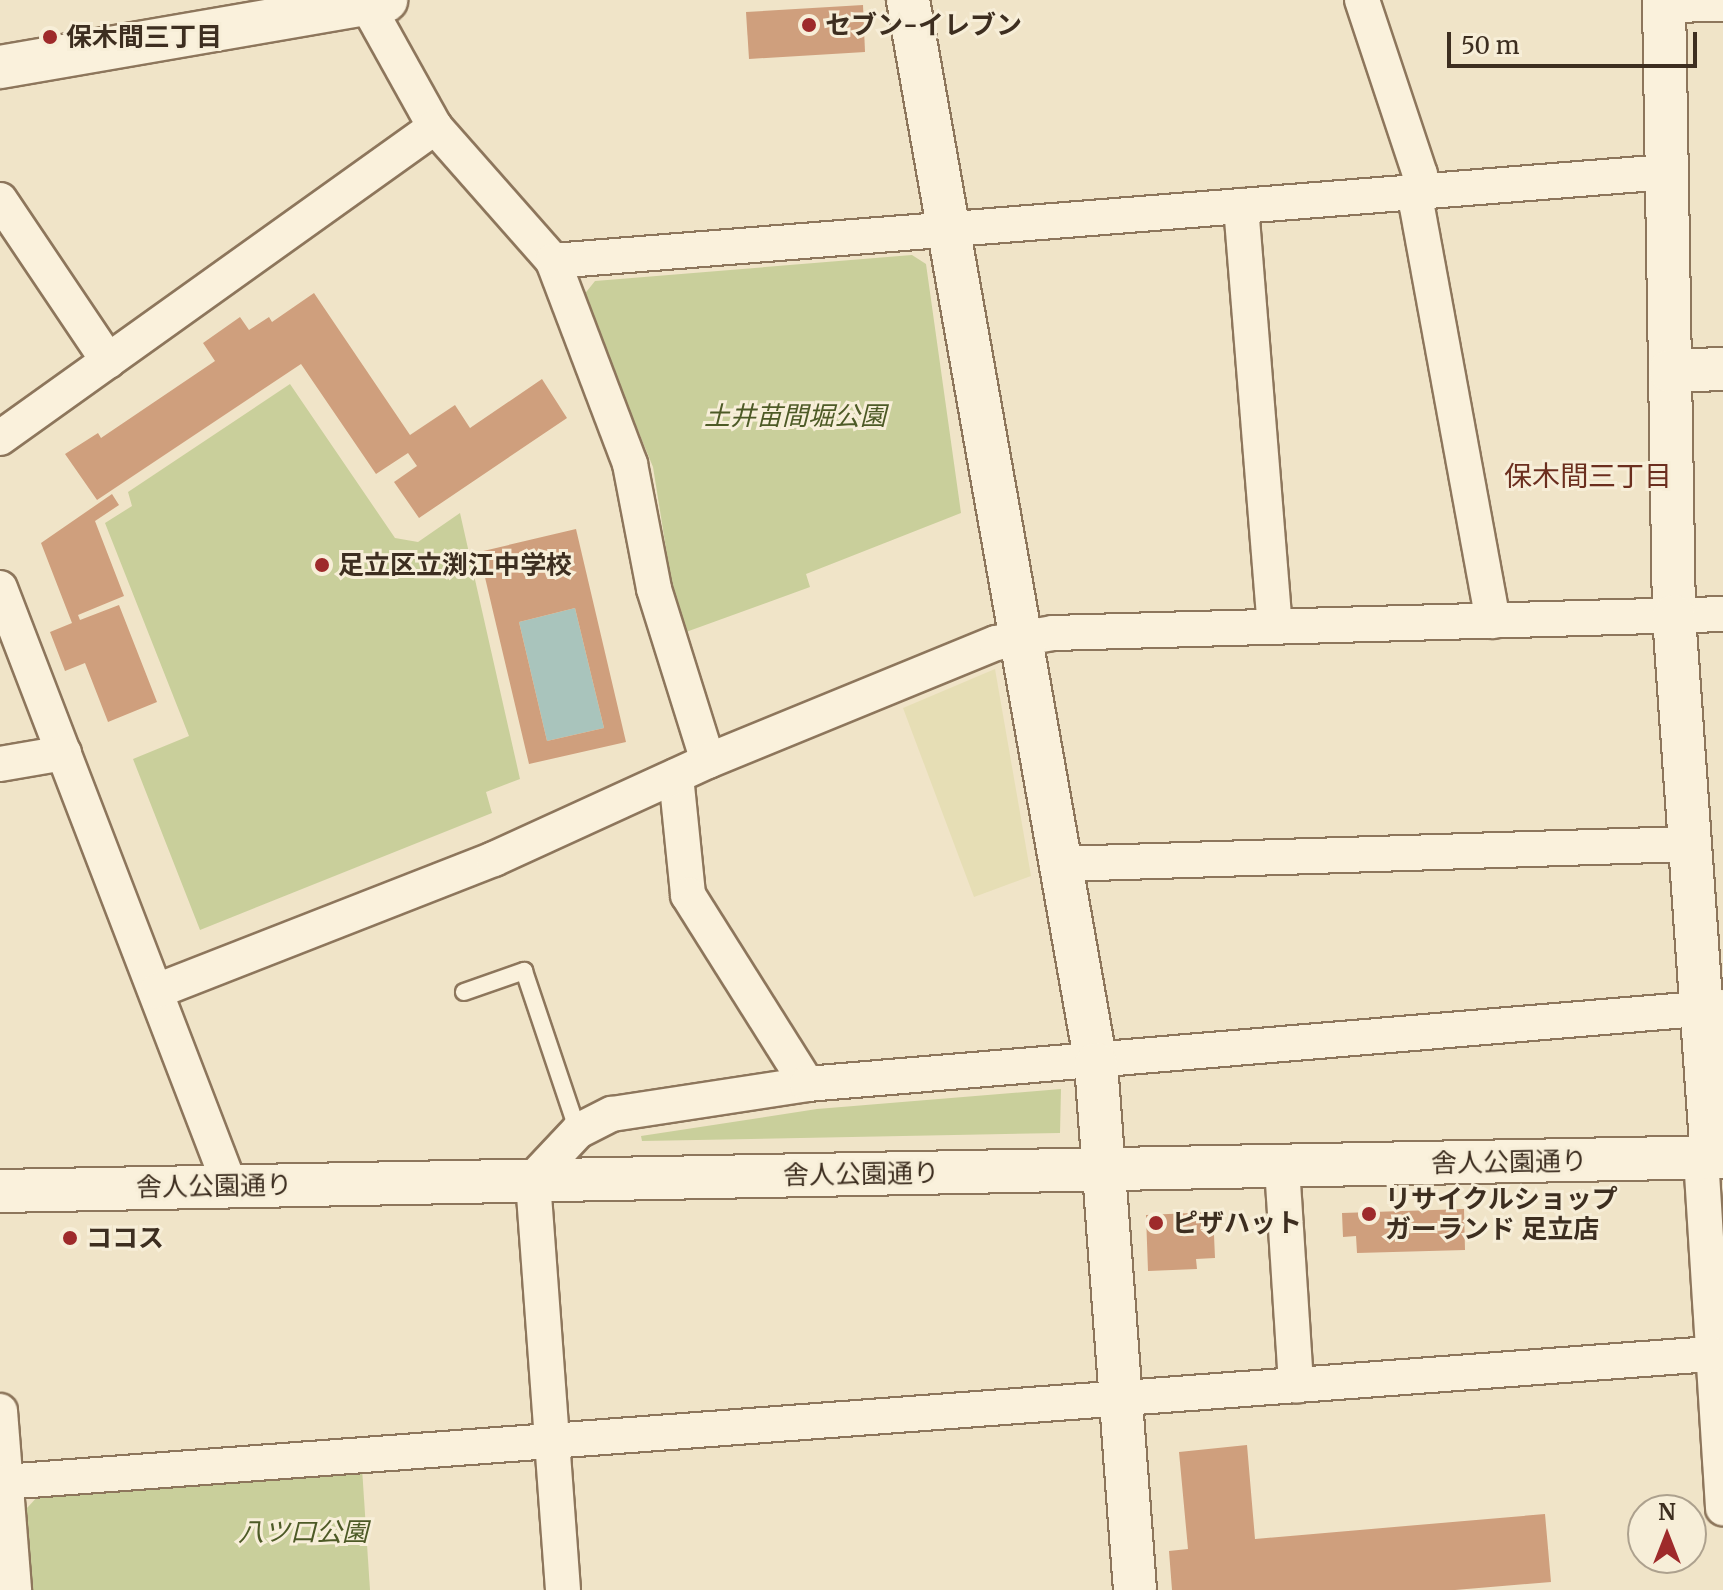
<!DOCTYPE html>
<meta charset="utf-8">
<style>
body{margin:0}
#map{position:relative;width:1723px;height:1590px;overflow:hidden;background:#f0e4c8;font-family:Merriweather,"Noto Sans JP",serif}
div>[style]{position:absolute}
.farmland>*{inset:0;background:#e6deb5}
.green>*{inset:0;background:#c9cf9b}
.water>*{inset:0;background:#a9c4bc}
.building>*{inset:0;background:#cf9f7d}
.roads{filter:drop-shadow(2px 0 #8d765c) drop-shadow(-2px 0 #8d765c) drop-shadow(0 2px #8d765c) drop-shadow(0 -2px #8d765c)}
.service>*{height:16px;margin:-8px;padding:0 8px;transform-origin:8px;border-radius:8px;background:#faf1dc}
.minor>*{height:34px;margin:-17px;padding:0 17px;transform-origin:17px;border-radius:17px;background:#faf1dc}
.tertiary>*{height:42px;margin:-21px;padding:0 21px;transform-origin:21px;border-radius:21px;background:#faf1dc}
.dots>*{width:22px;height:22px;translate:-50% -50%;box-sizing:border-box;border:4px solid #f7eed8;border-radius:50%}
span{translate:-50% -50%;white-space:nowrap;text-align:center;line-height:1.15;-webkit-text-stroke:6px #f7eed8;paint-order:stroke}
.poi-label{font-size:26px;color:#3d2e20;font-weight:700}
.left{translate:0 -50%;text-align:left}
.park-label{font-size:26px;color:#4d5a26;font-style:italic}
.street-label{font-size:26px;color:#3d2e20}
.neighbourhood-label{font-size:28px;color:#6b2e1e}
.north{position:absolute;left:1627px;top:1494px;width:80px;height:80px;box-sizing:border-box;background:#f7eed8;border:2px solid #ada18e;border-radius:50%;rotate:0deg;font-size:22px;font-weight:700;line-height:32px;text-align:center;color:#3d2e20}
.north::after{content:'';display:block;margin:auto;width:28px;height:36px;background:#9e2a2b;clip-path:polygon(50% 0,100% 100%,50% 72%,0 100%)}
.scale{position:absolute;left:1447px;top:32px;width:250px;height:36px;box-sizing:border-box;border:4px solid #3d2e20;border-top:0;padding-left:10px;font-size:24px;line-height:28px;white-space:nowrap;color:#3d2e20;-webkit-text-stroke:6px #f7eed8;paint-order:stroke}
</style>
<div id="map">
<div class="farmland">
<div style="clip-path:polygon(995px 669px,1031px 876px,974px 897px,903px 708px)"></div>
</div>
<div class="green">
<div style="clip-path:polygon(912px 255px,926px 264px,961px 513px,806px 574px,810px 587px,686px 632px,673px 592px,653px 467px,583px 296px,595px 281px)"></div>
<div style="clip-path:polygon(290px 384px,395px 538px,418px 542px,460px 513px,520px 779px,486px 792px,492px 813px,200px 930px,133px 759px,189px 736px,105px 523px,132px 506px,128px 492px)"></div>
<div style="clip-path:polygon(1061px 1089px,1060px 1133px,642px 1141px,641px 1136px,817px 1109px)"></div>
<div style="clip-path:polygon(362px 1468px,370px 1590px,33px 1590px,26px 1509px,40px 1494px)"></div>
</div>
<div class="water">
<div style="clip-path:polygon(575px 608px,604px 728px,547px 741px,519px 622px)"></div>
</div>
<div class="building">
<div style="clip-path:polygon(863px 5px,865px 52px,749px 59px,746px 12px)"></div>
<div style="clip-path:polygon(314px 293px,410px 435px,455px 405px,470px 428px,542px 379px,567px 418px,419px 518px,394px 482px,417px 466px,408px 453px,376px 474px,301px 364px,97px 500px,65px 454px,98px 433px,101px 438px,215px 361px,203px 343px,240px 317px,249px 330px,269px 317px,272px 322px)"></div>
<div style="clip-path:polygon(112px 494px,119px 505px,95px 521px,124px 596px,78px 615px,80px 620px,119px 605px,157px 702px,108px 722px,85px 663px,65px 671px,50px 632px,72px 623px,41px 543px)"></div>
<div style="clip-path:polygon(evenodd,576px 529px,626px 742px,529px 764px,479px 552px,576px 529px,575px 608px,604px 728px,547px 741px,519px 622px,575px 608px)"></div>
<div style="clip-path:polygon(1464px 1209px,1465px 1250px,1357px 1253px,1356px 1236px,1343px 1237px,1342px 1213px)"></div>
<div style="clip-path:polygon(1213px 1212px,1215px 1258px,1196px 1259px,1197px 1269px,1148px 1271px,1146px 1215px)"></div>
<div style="clip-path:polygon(1247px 1445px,1255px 1539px,1545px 1514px,1551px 1582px,1455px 1590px,1172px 1590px,1169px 1551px,1188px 1549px,1179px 1452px)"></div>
</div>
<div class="roads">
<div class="service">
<div style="left:464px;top:992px;width:64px;rotate:-19.3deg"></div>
<div style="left:524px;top:971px;width:169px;rotate:71.4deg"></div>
</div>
<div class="minor">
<div style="left:1362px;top:0;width:183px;rotate:71.6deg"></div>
<div style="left:1420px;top:174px;width:33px;rotate:95deg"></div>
<div style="left:1417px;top:207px;width:421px;rotate:79.6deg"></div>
<div style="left:366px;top:3px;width:142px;rotate:60.9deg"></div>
<div style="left:435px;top:127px;width:179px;rotate:48.6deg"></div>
<div style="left:553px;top:261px;width:217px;rotate:69.2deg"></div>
<div style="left:630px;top:464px;width:127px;rotate:79.1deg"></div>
<div style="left:654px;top:589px;width:180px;rotate:72.6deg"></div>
<div style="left:1664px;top:5px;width:59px;rotate:-1deg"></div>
<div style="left:0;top:200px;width:194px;rotate:56.1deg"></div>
<div style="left:1241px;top:206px;width:422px;rotate:85.4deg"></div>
<div style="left:553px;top:261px;width:1117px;rotate:-4.57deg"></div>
<div style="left:0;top:438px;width:535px;rotate:-35.56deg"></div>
<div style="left:0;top:588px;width:641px;rotate:68.96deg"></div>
<div style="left:0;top:764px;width:65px;rotate:-9.8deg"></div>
<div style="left:676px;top:776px;width:120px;rotate:84.2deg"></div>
<div style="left:688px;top:895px;width:223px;rotate:57.8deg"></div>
<div style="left:1062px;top:864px;width:627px;rotate:-1.83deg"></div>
<div style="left:157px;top:991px;width:362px;rotate:-21.4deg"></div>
<div style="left:494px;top:859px;width:235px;rotate:-24.6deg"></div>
<div style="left:708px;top:761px;width:311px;rotate:-22.3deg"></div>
<div style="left:996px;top:643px;width:58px;rotate:-10deg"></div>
<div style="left:1053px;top:633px;width:670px;rotate:-1.62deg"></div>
<div style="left:1701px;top:1158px;width:351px;rotate:86.4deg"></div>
<div style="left:1282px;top:1167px;width:219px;rotate:86.3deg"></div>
<div style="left:0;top:1411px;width:180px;rotate:85.5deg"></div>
<div style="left:4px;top:1482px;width:1712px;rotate:-4.29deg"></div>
<div style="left:563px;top:1590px;width:412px;rotate:-94.2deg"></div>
<div style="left:533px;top:1179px;width:66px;rotate:-46.8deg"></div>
<div style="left:578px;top:1131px;width:38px;rotate:-27deg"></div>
<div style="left:612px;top:1114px;width:197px;rotate:-8.7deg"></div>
<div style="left:807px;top:1084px;width:919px;rotate:-4.81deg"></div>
</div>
<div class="tertiary">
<div style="left:908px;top:0;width:1080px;rotate:79.98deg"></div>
<div style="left:1096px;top:1064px;width:527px;rotate:85.76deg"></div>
<div style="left:1664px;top:0;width:616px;rotate:89.07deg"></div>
<div style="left:1674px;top:616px;width:543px;rotate:85.99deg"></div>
<div style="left:0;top:67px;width:392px;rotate:-9.8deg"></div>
<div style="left:1670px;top:371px;width:53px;rotate:-2.2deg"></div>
<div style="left:0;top:1191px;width:1723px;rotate:-1.13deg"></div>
</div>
</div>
<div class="dots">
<div style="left:809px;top:25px;background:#9e2a2b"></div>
<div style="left:50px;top:37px;background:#9e2a2b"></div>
<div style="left:322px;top:565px;background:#9e2a2b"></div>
<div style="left:1369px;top:1214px;background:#9e2a2b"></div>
<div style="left:1156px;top:1223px;background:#9e2a2b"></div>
<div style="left:70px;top:1238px;background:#9e2a2b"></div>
</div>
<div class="poi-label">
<span class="left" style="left:825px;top:25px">セブン-イレブン</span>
<span class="left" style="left:66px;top:37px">保木間三丁目</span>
<span class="left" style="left:338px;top:565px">足立区立渕江中学校</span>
<span class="left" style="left:1385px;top:1214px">リサイクルショップ<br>ガーランド 足立店</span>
<span class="left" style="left:1172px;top:1223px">ピザハット</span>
<span class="left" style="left:86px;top:1238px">ココス</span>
</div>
<div class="park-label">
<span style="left:795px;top:416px">土井苗間堀公園</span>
<span style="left:303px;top:1532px">八ツ口公園</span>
</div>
<div class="street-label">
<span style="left:1509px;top:1162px;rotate:-1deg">舎人公園通り</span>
<span style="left:861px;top:1174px;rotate:-1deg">舎人公園通り</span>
<span style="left:214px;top:1186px;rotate:-1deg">舎人公園通り</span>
</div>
<div class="neighbourhood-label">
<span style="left:1588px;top:476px">保木間三丁目</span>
</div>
<div class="north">N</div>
<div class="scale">50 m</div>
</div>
